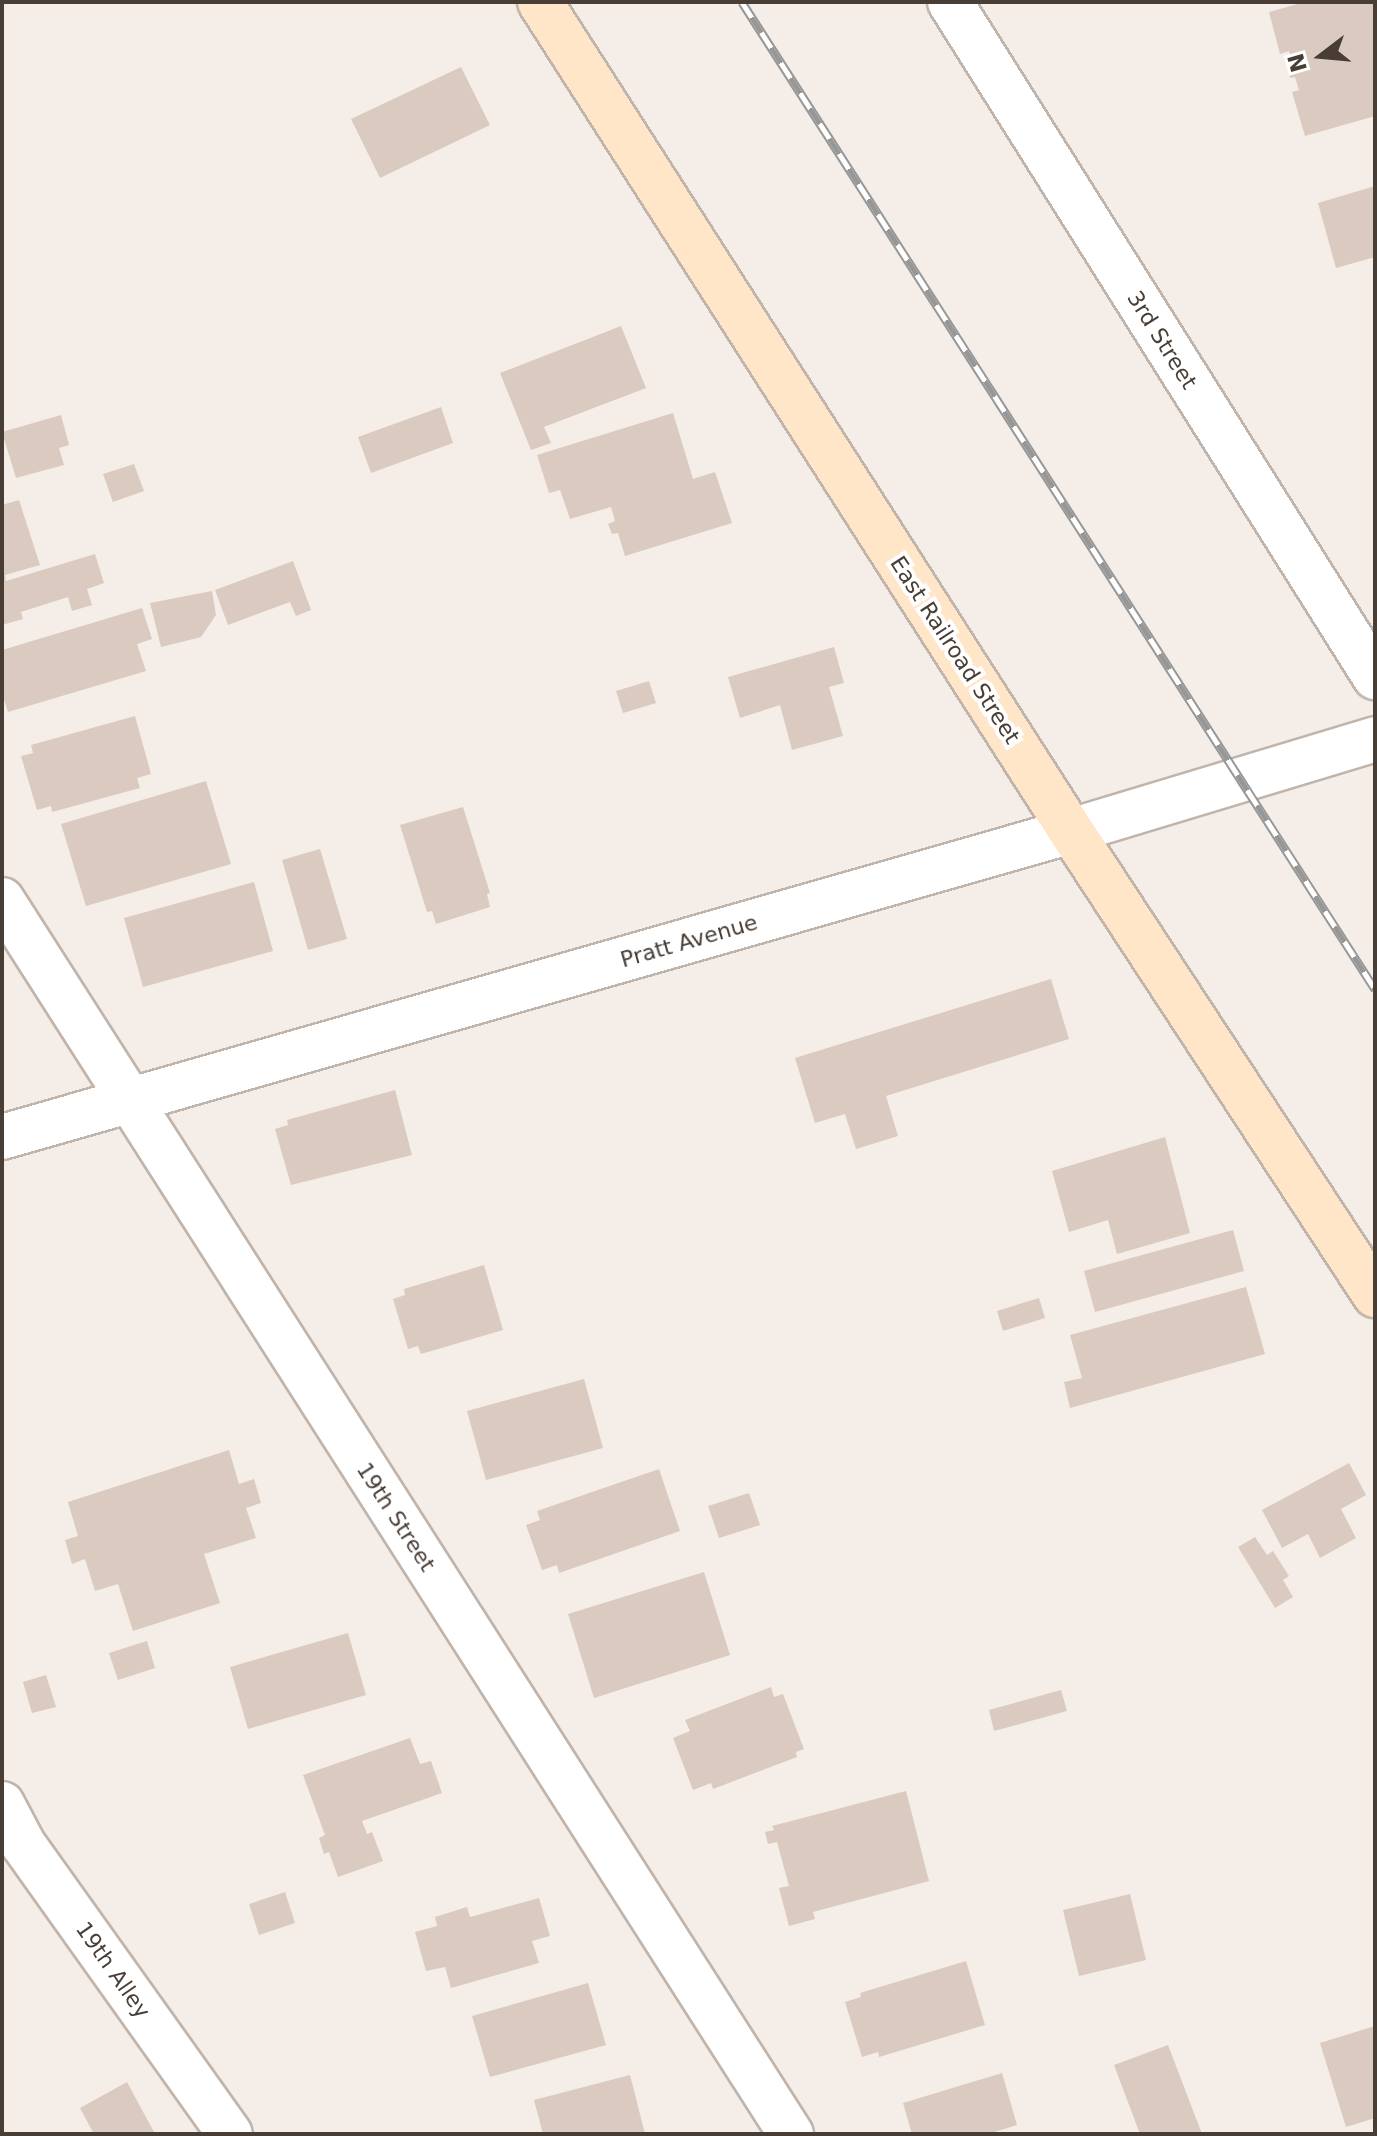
<!DOCTYPE html>
<style>
body{margin:0}
#map{position:relative;width:1377px;height:2136px;overflow:hidden;background:#f5eee8;font-family:"DejaVu Sans",sans-serif}
div>[style]{position:absolute}
.building>*{inset:0;background:#dacabf}
.roads{filter:drop-shadow(2px 0 #c1b4aa) drop-shadow(-2px 0 #c1b4aa) drop-shadow(0 2px #c1b4aa) drop-shadow(0 -2px #c1b4aa)}
.street>*{height:44px;margin:-22px;padding:0 22px;transform-origin:22px;border-radius:22px;background:#fff}
.secondary>*{height:44px;margin:-22px;padding:0 22px;transform-origin:22px;border-radius:22px;background:#ffe6c8}
.rail>*{height:9px;margin-top:-4.5px;transform-origin:0;background:repeating-linear-gradient(90deg,#fff 0 18px,#979797 0 36px);box-sizing:border-box;border-block:2px solid #979797}
span{translate:-50% -50%;white-space:nowrap;text-align:center;line-height:1.15;-webkit-text-stroke:8px #fff;paint-order:stroke}
.street-label{font-size:22px;color:#493e36}
.frame{position:absolute;inset:0;border:4px solid #493e36;pointer-events:none}
.north{position:absolute;left:1281px;top:16px;width:80px;height:80px;-webkit-text-stroke:6px #fff;paint-order:stroke;rotate:254deg;font-size:22px;font-weight:700;line-height:32px;text-align:center;color:#493e36}
.north::after{content:'';display:block;margin:auto;width:28px;height:36px;background:#493e36;clip-path:polygon(50% 0,100% 100%,50% 72%,0 100%)}
</style>
<div id="map">
<div class="building">
<div style="clip-path:polygon(1305px 2px,1375px 2px,1375px 116px,1305px 136px,1292px 92px,1299px 90px,1295px 77px,1290px 78px,1287px 67px,1293px 66px,1289px 51px,1280px 54px,1269px 12px)"></div>
<div style="clip-path:polygon(461px 67px,490px 125px,380px 178px,351px 119px)"></div>
<div style="clip-path:polygon(1375px 186px,1375px 257px,1336px 268px,1318px 203px)"></div>
<div style="clip-path:polygon(621px 326px,646px 388px,544px 427px,551px 443px,531px 450px,500px 373px)"></div>
<div style="clip-path:polygon(441px 407px,453px 443px,371px 473px,358px 437px)"></div>
<div style="clip-path:polygon(673px 413px,693px 479px,715px 472px,732px 523px,625px 556px,618px 533px,612px 534px,608px 524px,615px 521px,611px 507px,570px 519px,560px 490px,549px 493px,537px 455px)"></div>
<div style="clip-path:polygon(61px 415px,69px 445px,59px 448px,64px 465px,16px 478px,2px 432px)"></div>
<div style="clip-path:polygon(134px 464px,144px 491px,113px 502px,103px 474px)"></div>
<div style="clip-path:polygon(19px 500px,40px 565px,5px 575px,6px 581px,95px 554px,104px 583px,87px 589px,92px 605px,72px 611px,68px 597px,21px 612px,23px 619px,2px 625px,2px 505px)"></div>
<div style="clip-path:polygon(293px 561px,311px 610px,296px 616px,290px 602px,228px 625px,215px 590px)"></div>
<div style="clip-path:polygon(212px 591px,216px 615px,201px 637px,161px 647px,150px 603px)"></div>
<div style="clip-path:polygon(142px 608px,152px 639px,137px 644px,146px 671px,8px 712px,2px 693px,2px 650px)"></div>
<div style="clip-path:polygon(834px 647px,844px 683px,829px 687px,843px 736px,792px 750px,780px 705px,740px 718px,728px 677px)"></div>
<div style="clip-path:polygon(649px 681px,656px 703px,623px 713px,616px 691px)"></div>
<div style="clip-path:polygon(135px 716px,151px 774px,137px 778px,140px 788px,52px 812px,51px 806px,37px 810px,21px 756px,33px 753px,31px 745px)"></div>
<div style="clip-path:polygon(206px 781px,231px 864px,86px 906px,61px 824px)"></div>
<div style="clip-path:polygon(463px 807px,490px 893px,487px 894px,490px 907px,436px 924px,432px 911px,427px 912px,400px 825px)"></div>
<div style="clip-path:polygon(320px 849px,347px 939px,308px 950px,282px 860px)"></div>
<div style="clip-path:polygon(254px 882px,273px 951px,143px 987px,124px 918px)"></div>
<div style="clip-path:polygon(1051px 979px,1069px 1039px,886px 1096px,898px 1136px,856px 1149px,845px 1114px,815px 1123px,795px 1058px)"></div>
<div style="clip-path:polygon(395px 1090px,412px 1155px,291px 1185px,275px 1129px,288px 1125px,287px 1120px)"></div>
<div style="clip-path:polygon(1165px 1137px,1190px 1233px,1117px 1254px,1108px 1220px,1069px 1232px,1052px 1171px)"></div>
<div style="clip-path:polygon(1233px 1230px,1244px 1271px,1095px 1312px,1084px 1271px)"></div>
<div style="clip-path:polygon(484px 1265px,503px 1330px,421px 1354px,418px 1346px,408px 1349px,393px 1299px,405px 1295px,404px 1289px)"></div>
<div style="clip-path:polygon(1246px 1287px,1265px 1354px,1070px 1408px,1064px 1382px,1082px 1378px,1070px 1335px)"></div>
<div style="clip-path:polygon(1039px 1298px,1045px 1318px,1003px 1331px,997px 1311px)"></div>
<div style="clip-path:polygon(584px 1379px,603px 1448px,486px 1480px,467px 1411px)"></div>
<div style="clip-path:polygon(229px 1450px,239px 1484px,254px 1479px,261px 1503px,246px 1508px,256px 1538px,204px 1554px,220px 1603px,133px 1631px,118px 1584px,95px 1591px,85px 1559px,72px 1564px,65px 1540px,78px 1536px,68px 1502px)"></div>
<div style="clip-path:polygon(1349px 1463px,1366px 1495px,1341px 1509px,1356px 1538px,1320px 1558px,1308px 1534px,1282px 1548px,1262px 1510px)"></div>
<div style="clip-path:polygon(659px 1469px,680px 1531px,559px 1573px,557px 1565px,542px 1570px,526px 1525px,540px 1520px,537px 1511px)"></div>
<div style="clip-path:polygon(749px 1493px,760px 1525px,719px 1538px,708px 1506px)"></div>
<div style="clip-path:polygon(1255px 1537px,1267px 1555px,1273px 1551px,1289px 1576px,1283px 1580px,1293px 1597px,1275px 1608px,1238px 1547px)"></div>
<div style="clip-path:polygon(704px 1572px,730px 1655px,594px 1698px,568px 1614px)"></div>
<div style="clip-path:polygon(348px 1633px,366px 1695px,248px 1729px,230px 1667px)"></div>
<div style="clip-path:polygon(147px 1641px,155px 1668px,118px 1680px,109px 1653px)"></div>
<div style="clip-path:polygon(46px 1675px,56px 1707px,32px 1713px,23px 1682px)"></div>
<div style="clip-path:polygon(771px 1687px,774px 1697px,783px 1694px,804px 1749px,796px 1752px,797px 1757px,713px 1789px,711px 1783px,693px 1790px,673px 1738px,690px 1731px,685px 1720px)"></div>
<div style="clip-path:polygon(1061px 1690px,1067px 1711px,994px 1731px,989px 1710px)"></div>
<div style="clip-path:polygon(410px 1738px,420px 1764px,431px 1761px,442px 1793px,362px 1821px,367px 1834px,372px 1832px,383px 1861px,338px 1877px,329px 1852px,324px 1854px,319px 1838px,325px 1835px,303px 1775px)"></div>
<div style="clip-path:polygon(906px 1791px,929px 1881px,813px 1912px,815px 1919px,789px 1926px,779px 1888px,789px 1886px,777px 1842px,768px 1844px,765px 1832px,774px 1830px,772px 1826px)"></div>
<div style="clip-path:polygon(285px 1892px,295px 1923px,259px 1935px,249px 1904px)"></div>
<div style="clip-path:polygon(1130px 1894px,1146px 1960px,1079px 1976px,1063px 1910px)"></div>
<div style="clip-path:polygon(539px 1898px,550px 1936px,532px 1941px,539px 1963px,451px 1988px,445px 1967px,426px 1971px,415px 1932px,437px 1926px,435px 1917px,467px 1907px,470px 1917px)"></div>
<div style="clip-path:polygon(966px 1961px,985px 2025px,879px 2057px,878px 2052px,862px 2057px,845px 2002px,861px 1997px,860px 1993px)"></div>
<div style="clip-path:polygon(588px 1983px,606px 2045px,490px 2077px,472px 2016px)"></div>
<div style="clip-path:polygon(1375px 2026px,1375px 2118px,1346px 2127px,1320px 2043px)"></div>
<div style="clip-path:polygon(1168px 2045px,1202px 2134px,1140px 2134px,1114px 2065px)"></div>
<div style="clip-path:polygon(1002px 2073px,1017px 2125px,988px 2134px,912px 2134px,903px 2103px)"></div>
<div style="clip-path:polygon(630px 2075px,645px 2134px,543px 2134px,534px 2100px)"></div>
<div style="clip-path:polygon(127px 2082px,155px 2134px,94px 2134px,80px 2108px)"></div>
</div>
<div class="roads">
<div class="street">
<div style="left:950px;top:2px;width:798px;rotate:57.8deg"></div>
<div style="left:2px;top:900px;width:1465px;rotate:57.41deg"></div>
<div style="left:2px;top:1137px;width:1112px;rotate:-15.97deg"></div>
<div style="left:1071px;top:831px;width:318px;rotate:-16.8deg"></div>
<div style="left:2px;top:1804px;width:45px;rotate:62.3deg"></div>
<div style="left:23px;top:1844px;width:356px;rotate:54.5deg"></div>
</div>
<div class="secondary">
<div style="left:540px;top:2px;width:984px;rotate:57.36deg"></div>
<div style="left:1071px;top:831px;width:555px;rotate:56.77deg"></div>
</div>
</div>
<div class="rail">
<div style="left:742px;top:2px;width:1173px;rotate:57.33deg"></div>
</div>
<div class="street-label">
<span style="left:1162px;top:340px;rotate:58deg">3rd Street</span>
<span style="left:955px;top:650px;rotate:57deg">East Railroad Street</span>
<span style="left:689px;top:941px;rotate:-16deg">Pratt Avenue</span>
<span style="left:396px;top:1517px;rotate:57deg">19th Street</span>
<span style="left:113px;top:1970px;rotate:55deg">19th Alley</span>
</div>
<div class="frame"></div>
<div class="north">N</div>
</div>
